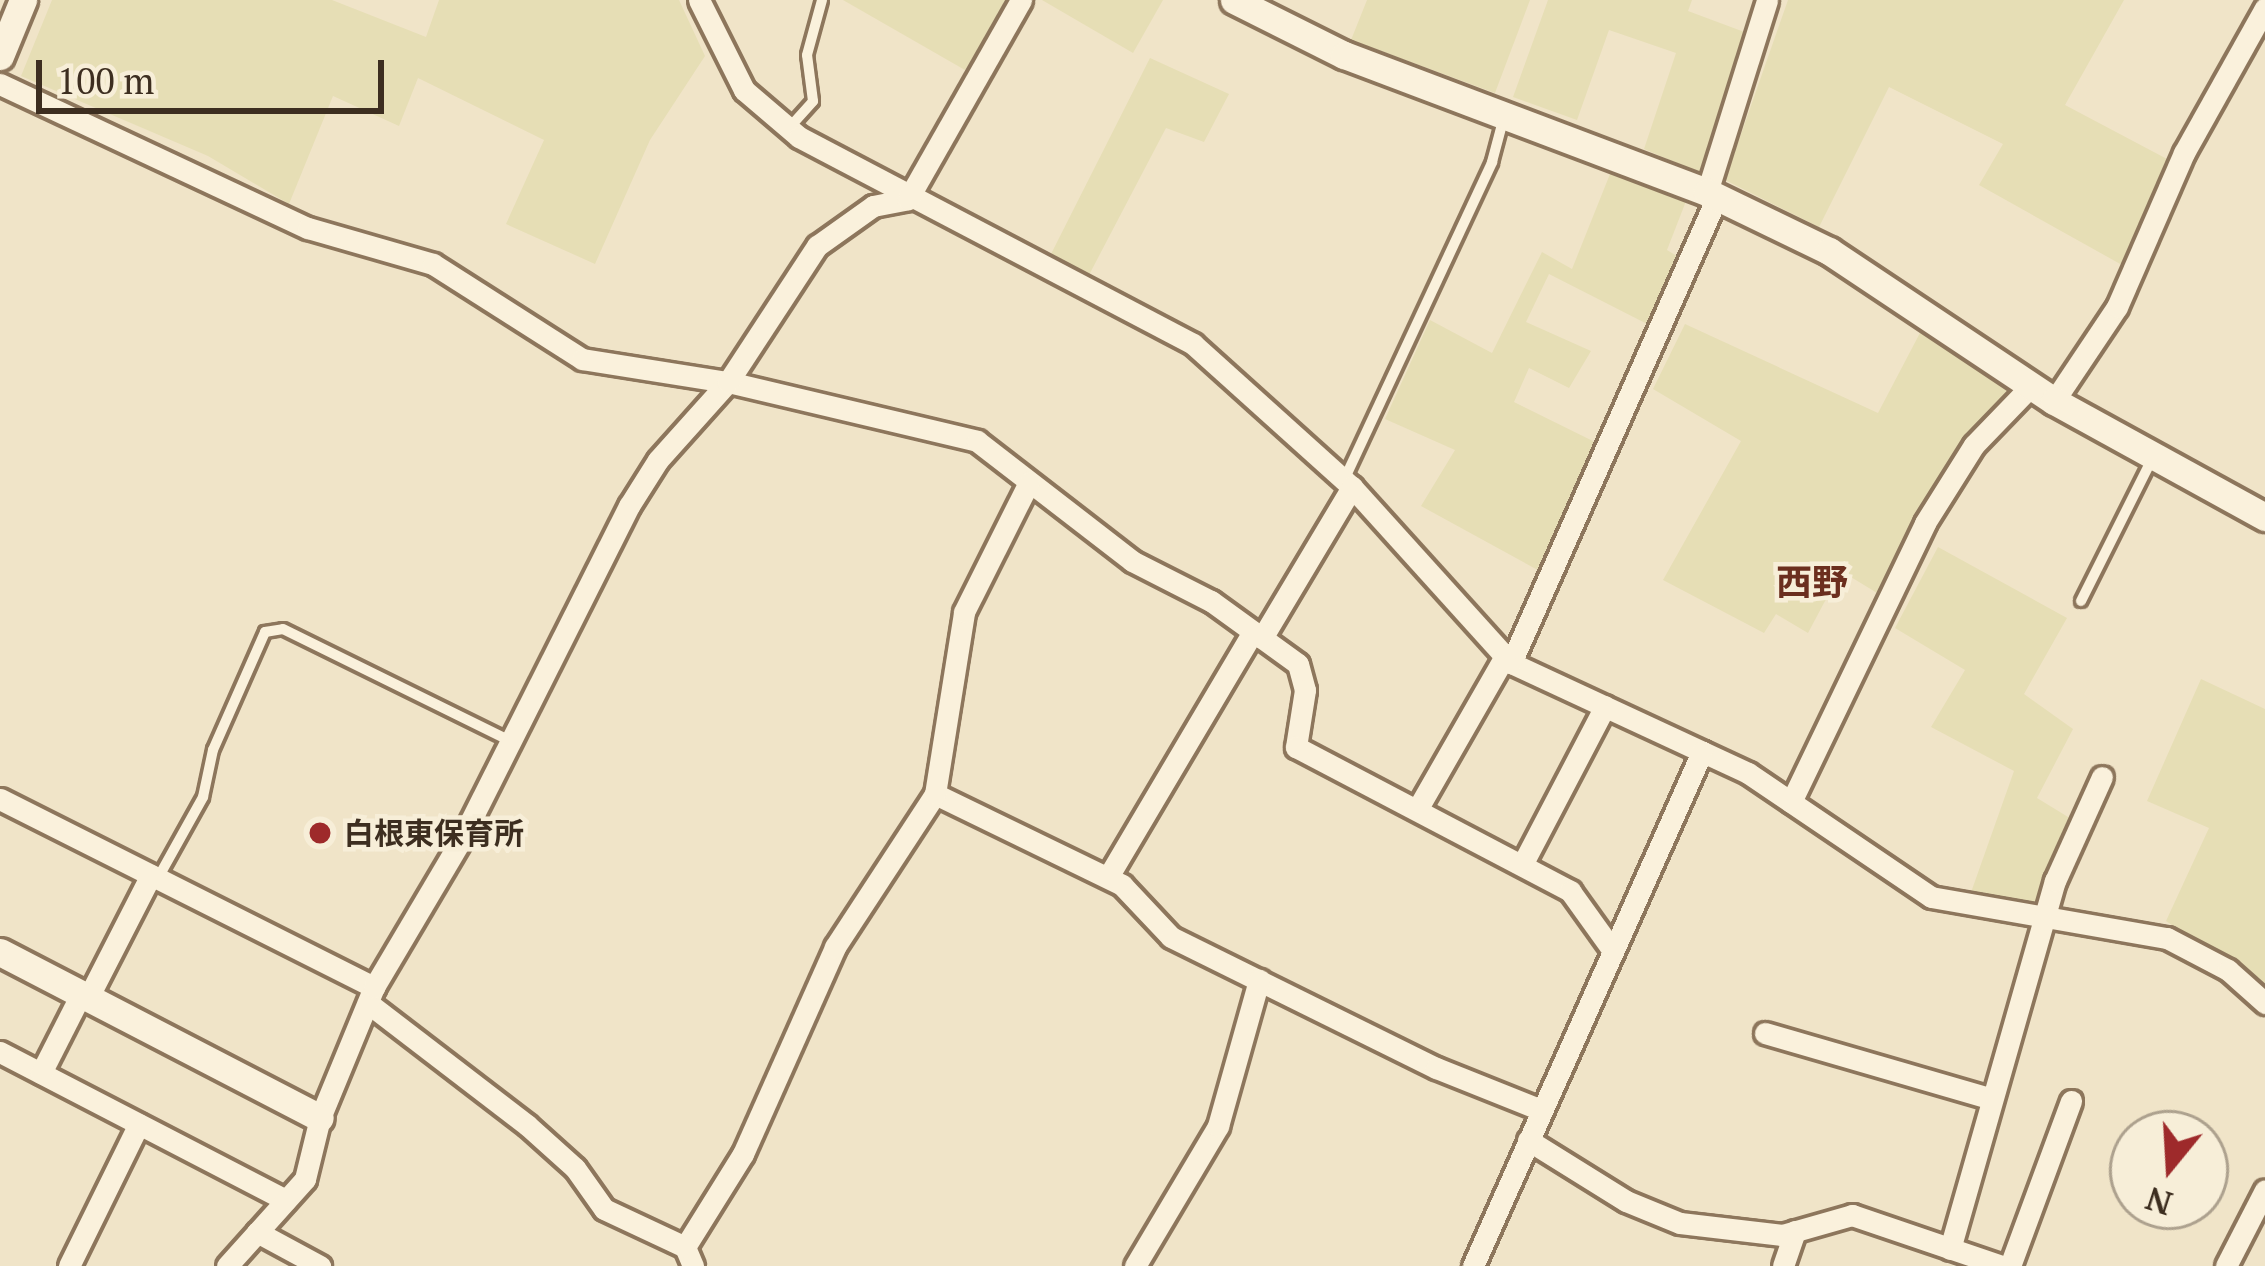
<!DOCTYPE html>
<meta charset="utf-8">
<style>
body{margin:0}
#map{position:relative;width:2265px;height:1266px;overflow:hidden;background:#f0e4c8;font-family:"PT Serif","Noto Sans JP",serif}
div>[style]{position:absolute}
.farmland>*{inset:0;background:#e6deb5}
.roads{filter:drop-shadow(3px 0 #8d765c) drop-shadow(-3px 0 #8d765c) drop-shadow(0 3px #8d765c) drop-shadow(0 -3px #8d765c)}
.service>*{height:10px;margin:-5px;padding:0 5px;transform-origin:5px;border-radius:5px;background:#faf1dc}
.minor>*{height:21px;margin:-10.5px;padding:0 10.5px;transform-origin:10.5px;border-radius:10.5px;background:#faf1dc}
.tertiary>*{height:27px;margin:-13.5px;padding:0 13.5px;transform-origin:13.5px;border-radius:13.5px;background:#faf1dc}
.dots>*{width:33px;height:33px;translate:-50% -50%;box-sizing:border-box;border:6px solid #f7eed8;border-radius:50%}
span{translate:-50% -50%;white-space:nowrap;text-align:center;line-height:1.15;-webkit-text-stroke:9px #f7eed8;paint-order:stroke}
.poi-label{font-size:30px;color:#3d2e20;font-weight:700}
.left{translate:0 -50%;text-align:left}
.quarter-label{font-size:36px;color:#6b2e1e;font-weight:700}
.north{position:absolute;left:2109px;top:1110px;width:120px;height:120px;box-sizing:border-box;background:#f7eed8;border:3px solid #ada18e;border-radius:50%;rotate:198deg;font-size:33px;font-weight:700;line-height:48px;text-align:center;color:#3d2e20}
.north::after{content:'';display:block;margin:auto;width:42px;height:54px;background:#9e2a2b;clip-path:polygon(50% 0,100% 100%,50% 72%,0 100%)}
.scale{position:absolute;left:36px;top:60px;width:348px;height:54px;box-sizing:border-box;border:6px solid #3d2e20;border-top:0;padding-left:15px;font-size:36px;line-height:42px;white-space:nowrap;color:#3d2e20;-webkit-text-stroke:9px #f7eed8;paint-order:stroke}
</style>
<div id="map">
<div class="farmland">
<div style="clip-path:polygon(52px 0,332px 0,426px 37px,439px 0,679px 0,705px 56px,650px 140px,595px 264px,506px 224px,544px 140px,418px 78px,399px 126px,333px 96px,289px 204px,208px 156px,21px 76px)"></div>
<div style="clip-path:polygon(843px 0,1010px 0,965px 70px)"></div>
<div style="clip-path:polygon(1042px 0,1163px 0,1133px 53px)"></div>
<div style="clip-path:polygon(1367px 0,1530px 0,1495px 93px,1351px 40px)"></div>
<div style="clip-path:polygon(1548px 0,1692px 0,1688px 11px,1747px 33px,1700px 173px,1644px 149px,1676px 53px,1609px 30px,1577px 120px,1513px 97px)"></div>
<div style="clip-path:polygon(1788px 0,2124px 0,2065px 105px,2167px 159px,2122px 265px,1979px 185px,2003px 144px,1889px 87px,1819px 227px,1725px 180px)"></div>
<div style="clip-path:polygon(1150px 58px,1229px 94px,1204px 142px,1166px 128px,1089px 275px,1051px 254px)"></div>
<div style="clip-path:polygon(1612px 169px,1688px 196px,1667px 250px,1685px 261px,1655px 328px,1549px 274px,1526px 322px,1591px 351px,1569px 388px,1529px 368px,1514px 402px,1605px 447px,1545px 574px,1421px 506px,1455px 450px,1385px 419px,1430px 320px,1492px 353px,1542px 252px,1572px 269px)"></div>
<div style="clip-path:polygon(1685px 324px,1878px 413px,1921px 331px,2010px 387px,1916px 519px,1882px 596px,1841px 571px,1808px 633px,1776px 614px,1764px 633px,1663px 580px,1741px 441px,1653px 389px)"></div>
<div style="clip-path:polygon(1938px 547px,2067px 618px,2024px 694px,2073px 729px,2037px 798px,2073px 820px,2039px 902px,1969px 898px,2014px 771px,1931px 727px,1965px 670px,1895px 628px)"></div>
<div style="clip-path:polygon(2201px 679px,2265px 709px,2265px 991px,2166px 921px,2209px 828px,2147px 801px)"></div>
</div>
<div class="roads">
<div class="service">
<div style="left:789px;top:128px;width:36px;rotate:-48deg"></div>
<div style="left:813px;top:101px;width:46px;rotate:-97.4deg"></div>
<div style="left:807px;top:55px;width:57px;rotate:-74.7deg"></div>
<div style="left:1344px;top:480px;width:351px;rotate:-65deg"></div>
<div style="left:1492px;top:162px;width:47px;rotate:-75.1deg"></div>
<div style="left:2081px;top:601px;width:159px;rotate:-63.4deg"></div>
<div style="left:158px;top:878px;width:93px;rotate:-60.9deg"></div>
<div style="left:203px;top:797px;width:48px;rotate:-78deg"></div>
<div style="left:213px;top:750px;width:129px;rotate:-66.2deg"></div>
<div style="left:265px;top:632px;width:18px;rotate:-9deg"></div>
<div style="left:283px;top:629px;width:254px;rotate:26.2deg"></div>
</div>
<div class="minor">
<div style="left:699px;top:0;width:101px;rotate:63.4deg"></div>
<div style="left:744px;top:90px;width:72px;rotate:40.5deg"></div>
<div style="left:799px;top:137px;width:445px;rotate:27.7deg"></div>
<div style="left:1193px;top:344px;width:214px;rotate:42deg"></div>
<div style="left:1352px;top:487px;width:237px;rotate:47.9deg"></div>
<div style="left:1511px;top:663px;width:261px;rotate:24.9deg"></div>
<div style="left:1748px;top:773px;width:221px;rotate:34.1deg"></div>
<div style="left:1931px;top:897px;width:240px;rotate:9.9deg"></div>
<div style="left:2167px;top:938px;width:69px;rotate:27.7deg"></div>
<div style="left:2228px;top:970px;width:50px;rotate:41.7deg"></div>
<div style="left:0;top:84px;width:340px;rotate:25.1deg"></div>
<div style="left:308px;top:228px;width:130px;rotate:16.1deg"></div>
<div style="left:433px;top:264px;width:177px;rotate:32.5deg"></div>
<div style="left:582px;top:359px;width:148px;rotate:9deg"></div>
<div style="left:728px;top:382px;width:256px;rotate:13.3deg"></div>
<div style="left:977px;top:441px;width:196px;rotate:37.7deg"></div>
<div style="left:1132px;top:561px;width:89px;rotate:26.9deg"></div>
<div style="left:1211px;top:601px;width:107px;rotate:35.9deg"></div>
<div style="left:1298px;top:664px;width:27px;rotate:75deg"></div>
<div style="left:1305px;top:690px;width:58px;rotate:99deg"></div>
<div style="left:1296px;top:747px;width:310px;rotate:27.7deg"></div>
<div style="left:1570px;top:891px;width:70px;rotate:54.3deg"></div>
<div style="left:1707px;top:192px;width:201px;rotate:-72.6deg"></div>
<div style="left:2054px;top:401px;width:113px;rotate:-56.2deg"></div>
<div style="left:2117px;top:307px;width:168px;rotate:-66.5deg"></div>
<div style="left:2184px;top:153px;width:166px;rotate:-60.8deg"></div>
<div style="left:1262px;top:638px;width:176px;rotate:-59.2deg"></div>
<div style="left:1511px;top:663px;width:510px;rotate:-66.15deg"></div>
<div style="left:935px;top:794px;width:208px;rotate:25.9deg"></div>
<div style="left:1122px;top:885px;width:71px;rotate:46.7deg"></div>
<div style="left:1171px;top:937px;width:296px;rotate:26.3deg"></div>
<div style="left:1436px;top:1068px;width:113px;rotate:21.8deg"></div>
<div style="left:0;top:799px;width:419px;rotate:26.7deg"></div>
<div style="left:1791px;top:802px;width:310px;rotate:-64.3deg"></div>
<div style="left:1925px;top:523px;width:92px;rotate:-57.9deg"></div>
<div style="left:1974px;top:445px;width:82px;rotate:-46deg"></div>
<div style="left:1418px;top:808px;width:175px;rotate:-60.2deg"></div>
<div style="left:1522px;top:865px;width:179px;rotate:-62.4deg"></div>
<div style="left:1108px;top:877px;width:285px;rotate:-59.4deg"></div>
<div style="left:88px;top:998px;width:138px;rotate:-62.9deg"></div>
<div style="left:368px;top:1003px;width:200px;rotate:37.5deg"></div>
<div style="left:527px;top:1125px;width:64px;rotate:41.9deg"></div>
<div style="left:575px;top:1168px;width:50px;rotate:54.7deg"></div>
<div style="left:604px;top:1209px;width:89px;rotate:25.1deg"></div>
<div style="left:685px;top:1247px;width:21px;rotate:67deg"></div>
<div style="left:1765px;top:1033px;width:233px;rotate:16.2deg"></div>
<div style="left:0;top:1052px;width:322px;rotate:27.4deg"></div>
<div style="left:41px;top:1073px;width:89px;rotate:-63.1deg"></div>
<div style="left:1528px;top:1140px;width:115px;rotate:31.9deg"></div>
<div style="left:1626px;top:1201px;width:58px;rotate:22.2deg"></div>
<div style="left:1680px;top:1223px;width:103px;rotate:6.7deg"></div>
<div style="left:1782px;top:1235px;width:73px;rotate:-15.9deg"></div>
<div style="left:1852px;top:1215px;width:158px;rotate:18.8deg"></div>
<div style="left:257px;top:1232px;width:72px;rotate:28.4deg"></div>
<div style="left:685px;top:1247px;width:110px;rotate:-58.1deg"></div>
<div style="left:743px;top:1154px;width:227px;rotate:-66deg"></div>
<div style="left:835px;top:947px;width:183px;rotate:-56.8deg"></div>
<div style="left:935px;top:794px;width:184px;rotate:-80.9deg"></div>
<div style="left:964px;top:612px;width:145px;rotate:-63.4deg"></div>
<div style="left:1950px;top:1249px;width:383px;rotate:-74.1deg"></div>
<div style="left:2055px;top:881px;width:114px;rotate:-65.7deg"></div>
<div style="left:69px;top:1266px;width:158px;rotate:-63.8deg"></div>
<div style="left:227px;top:1266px;width:117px;rotate:-48.1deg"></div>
<div style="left:305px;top:1179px;width:63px;rotate:-76.2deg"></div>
<div style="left:320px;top:1118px;width:142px;rotate:-67.6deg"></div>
<div style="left:374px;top:987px;width:173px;rotate:-59.4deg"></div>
<div style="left:462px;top:838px;width:372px;rotate:-63.3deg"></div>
<div style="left:629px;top:506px;width:54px;rotate:-57.8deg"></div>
<div style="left:658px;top:460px;width:105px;rotate:-48.1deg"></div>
<div style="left:728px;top:382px;width:163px;rotate:-56.8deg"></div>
<div style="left:817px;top:246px;width:69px;rotate:-35.5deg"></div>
<div style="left:873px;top:206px;width:36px;rotate:-11deg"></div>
<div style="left:908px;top:199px;width:229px;rotate:-60.4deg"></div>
<div style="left:1135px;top:1266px;width:163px;rotate:-59.3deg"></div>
<div style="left:1218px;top:1126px;width:152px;rotate:-74.3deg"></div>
<div style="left:1473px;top:1266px;width:563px;rotate:-65.99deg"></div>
<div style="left:1783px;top:1266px;width:37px;rotate:-71deg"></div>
<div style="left:2010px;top:1266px;width:176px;rotate:-69.7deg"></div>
<div style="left:2226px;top:1266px;width:85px;rotate:-62.8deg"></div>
</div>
<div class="tertiary">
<div style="left:1234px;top:0;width:123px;rotate:26.6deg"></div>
<div style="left:1344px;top:55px;width:388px;rotate:20.7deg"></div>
<div style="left:1707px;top:192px;width:136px;rotate:25.8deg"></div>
<div style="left:1829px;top:251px;width:270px;rotate:33.7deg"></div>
<div style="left:2054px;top:401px;width:241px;rotate:28.8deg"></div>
<div style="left:0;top:56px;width:61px;rotate:-67.7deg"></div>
<div style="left:0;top:952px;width:360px;rotate:27.4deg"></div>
</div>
</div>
<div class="dots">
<div style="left:320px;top:833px;background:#9e2a2b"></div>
</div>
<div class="poi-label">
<span class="left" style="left:344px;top:833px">白根東保育所</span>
</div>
<div class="quarter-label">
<span style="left:1812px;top:582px">西野</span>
</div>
<div class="north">N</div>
<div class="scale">100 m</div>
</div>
